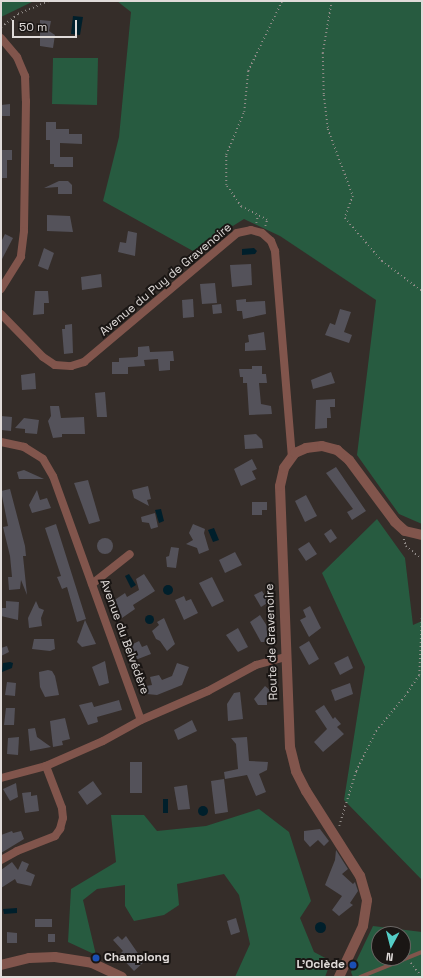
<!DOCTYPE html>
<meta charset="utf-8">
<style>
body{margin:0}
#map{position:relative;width:423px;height:978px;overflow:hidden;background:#352d29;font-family:"Space Grotesk",sans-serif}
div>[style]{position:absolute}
.green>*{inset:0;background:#275b40}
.water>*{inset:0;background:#001f2b}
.round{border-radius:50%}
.building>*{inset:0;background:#54525a}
.path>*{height:1.5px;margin-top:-0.75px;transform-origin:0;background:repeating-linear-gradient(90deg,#928c89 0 1px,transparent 0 4px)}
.service>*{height:4px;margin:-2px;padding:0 2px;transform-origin:2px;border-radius:2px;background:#81554c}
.minor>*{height:8px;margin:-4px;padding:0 4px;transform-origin:4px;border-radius:4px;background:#81554c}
.tertiary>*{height:10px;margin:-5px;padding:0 5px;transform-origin:5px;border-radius:5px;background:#81554c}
.dots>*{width:11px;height:11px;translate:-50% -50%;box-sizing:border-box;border:2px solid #1a1614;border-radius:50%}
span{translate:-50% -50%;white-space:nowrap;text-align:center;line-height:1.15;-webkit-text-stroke:4px #1a1614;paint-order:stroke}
.street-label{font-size:12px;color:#e0dbd9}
.poi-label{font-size:12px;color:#e0dbd9;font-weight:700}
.left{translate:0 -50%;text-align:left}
.right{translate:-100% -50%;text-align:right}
.frame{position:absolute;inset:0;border:2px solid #e0dbd9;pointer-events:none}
.north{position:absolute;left:371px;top:926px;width:40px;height:40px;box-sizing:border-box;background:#1a1614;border:1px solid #696563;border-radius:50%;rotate:187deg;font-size:11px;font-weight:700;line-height:16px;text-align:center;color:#e0dbd9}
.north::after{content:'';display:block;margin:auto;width:14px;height:18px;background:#54cdc6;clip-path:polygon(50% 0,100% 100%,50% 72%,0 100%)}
.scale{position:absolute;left:12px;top:20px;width:65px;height:18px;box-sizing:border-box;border:2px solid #e0dbd9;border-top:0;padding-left:5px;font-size:12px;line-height:14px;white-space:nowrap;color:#e0dbd9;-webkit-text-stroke:3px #1a1614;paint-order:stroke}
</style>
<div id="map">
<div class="green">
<div style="clip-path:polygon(1px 1px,34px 1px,1px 17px)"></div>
<div style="clip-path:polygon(117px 1px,422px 1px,422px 524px,399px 514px,357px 455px,376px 300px,280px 236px,244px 219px,193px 251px,103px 201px,119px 137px,131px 12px)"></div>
<div style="clip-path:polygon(53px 58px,98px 58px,97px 105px,52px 104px)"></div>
<div style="clip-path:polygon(377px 519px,405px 558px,413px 625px,422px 621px,422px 880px,344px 800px,365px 667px,322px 573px)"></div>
<div style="clip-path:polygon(259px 809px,289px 832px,311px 901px,300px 918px,314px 952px,331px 961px,325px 977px,235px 977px,250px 944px,239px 895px,224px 874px,177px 884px,179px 905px,164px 915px,134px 921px,125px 906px,125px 885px,97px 889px,83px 900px,96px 955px,68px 942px,71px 889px,116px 862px,111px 815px,144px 815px,157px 831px,206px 826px)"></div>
<div style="clip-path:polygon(evenodd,373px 926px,422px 932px,422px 977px,353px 977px,351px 972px,373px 926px,379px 934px,403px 934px,403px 958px,379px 958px,379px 934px)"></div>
</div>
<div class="water">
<div style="clip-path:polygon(73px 16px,83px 17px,80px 35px,71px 34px)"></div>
<div style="clip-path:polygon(254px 248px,257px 251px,255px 254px,242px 255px,242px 249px)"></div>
<div style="clip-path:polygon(161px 509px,164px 521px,159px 523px,155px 510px)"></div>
<div style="clip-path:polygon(214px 528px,219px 540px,213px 542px,208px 530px)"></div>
<div style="clip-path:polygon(129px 574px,136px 585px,131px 588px,125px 576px)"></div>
<div class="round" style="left:163px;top:585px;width:10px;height:10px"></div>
<div class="round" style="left:144.5px;top:614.5px;width:9px;height:9px"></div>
<div style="clip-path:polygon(10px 662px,13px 663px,12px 668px,2px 672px,3px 663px)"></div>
<div style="clip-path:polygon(163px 799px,168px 799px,168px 813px,163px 813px)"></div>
<div class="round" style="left:198px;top:806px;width:10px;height:10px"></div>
<div style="clip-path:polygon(17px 908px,17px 913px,4px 914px,3px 909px)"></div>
<div class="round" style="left:314.5px;top:921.5px;width:11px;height:11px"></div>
</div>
<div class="building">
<div style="clip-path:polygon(40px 20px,51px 21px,49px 31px,55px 35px,53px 48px,40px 46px)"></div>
<div style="clip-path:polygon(10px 104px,10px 116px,1px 116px,1px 105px)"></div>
<div style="clip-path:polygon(46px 122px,56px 122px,56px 129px,69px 129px,69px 134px,82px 134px,82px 144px,60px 143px,60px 157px,73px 157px,73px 167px,54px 167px,54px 164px,50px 164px,50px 140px,46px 140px)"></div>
<div style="clip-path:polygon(1px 150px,12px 150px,12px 160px,7px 160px,7px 178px,1px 178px)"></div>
<div style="clip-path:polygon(59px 181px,68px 181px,72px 185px,72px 194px,58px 194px,58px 187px,44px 188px)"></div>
<div style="clip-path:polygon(47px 215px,70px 216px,73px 232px,47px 231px)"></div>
<div style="clip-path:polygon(128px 231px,137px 233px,135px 256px,118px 252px,120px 242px,126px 243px)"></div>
<div style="clip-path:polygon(5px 234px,13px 238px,1px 261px,1px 242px)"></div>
<div style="clip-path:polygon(44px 248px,54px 253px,48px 270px,38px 266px)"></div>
<div style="clip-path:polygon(251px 264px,252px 285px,232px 287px,230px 265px)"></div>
<div style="clip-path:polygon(101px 274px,102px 287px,82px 290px,81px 277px)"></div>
<div style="clip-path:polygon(215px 283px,217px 303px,202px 304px,200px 284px)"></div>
<div style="clip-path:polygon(35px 291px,48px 291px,49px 303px,44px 303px,44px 314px,33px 315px)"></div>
<div style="clip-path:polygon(193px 299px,194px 317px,183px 318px,182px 300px)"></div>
<div style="clip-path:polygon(246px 299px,246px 302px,265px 301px,266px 314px,243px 319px,242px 311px,237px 311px,236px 300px)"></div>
<div style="clip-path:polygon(221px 304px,222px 313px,213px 314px,212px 305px)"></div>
<div style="clip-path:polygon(340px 309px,351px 312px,344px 332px,352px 335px,349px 343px,325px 335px,330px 323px,335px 325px)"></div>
<div style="clip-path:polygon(72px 324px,73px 353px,64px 354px,62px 329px,65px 329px,65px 325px)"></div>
<div style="clip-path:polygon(264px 332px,266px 350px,245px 351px,245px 343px,249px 342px,248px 335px)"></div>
<div style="clip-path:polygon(149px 346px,150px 352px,173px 351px,174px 361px,170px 361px,170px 370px,159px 371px,158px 359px,144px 360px,145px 366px,128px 367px,128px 374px,112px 374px,112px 362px,119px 362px,119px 358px,136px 357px,138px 356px,138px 347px)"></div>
<div style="clip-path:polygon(252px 366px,262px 366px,262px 374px,266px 374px,267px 383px,259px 383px,261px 404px,271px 406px,272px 414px,249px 415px,247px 383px,243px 383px,243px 377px,240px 377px,239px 369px,252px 369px)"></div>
<div style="clip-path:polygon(331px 372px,335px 383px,313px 389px,311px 380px)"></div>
<div style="clip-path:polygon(35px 373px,36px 389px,22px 390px,21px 375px)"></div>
<div style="clip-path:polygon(105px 392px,107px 417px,97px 417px,95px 393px)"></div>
<div style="clip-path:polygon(335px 399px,335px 407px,330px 407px,331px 418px,327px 418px,327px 428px,315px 429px,316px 400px)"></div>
<div style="clip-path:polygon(50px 406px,59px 406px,61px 418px,84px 417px,85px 434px,62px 434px,62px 437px,53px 438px,48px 421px,51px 416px)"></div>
<div style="clip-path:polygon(1px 416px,12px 417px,11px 431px,1px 430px)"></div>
<div style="clip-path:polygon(24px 418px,39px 420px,37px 434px,25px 433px,25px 429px,15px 428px)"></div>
<div style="clip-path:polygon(256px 434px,262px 440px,263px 448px,245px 449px,244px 435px)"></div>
<div style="clip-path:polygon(252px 459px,257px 469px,252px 471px,256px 479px,241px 486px,234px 469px)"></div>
<div style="clip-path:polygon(336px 467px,366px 511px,352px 520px,347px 512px,353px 509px,326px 473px)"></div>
<div style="clip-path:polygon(24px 470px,44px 479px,19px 479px,17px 472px)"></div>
<div style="clip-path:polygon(88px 480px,100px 521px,89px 524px,74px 483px)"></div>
<div style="clip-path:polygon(148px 486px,151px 499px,147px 500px,149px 506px,134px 498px,132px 490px)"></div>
<div style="clip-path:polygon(10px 489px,25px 546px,26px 556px,23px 556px,27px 595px,21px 580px,20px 589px,9px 590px,8px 577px,12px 577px,10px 556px,3px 527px,8px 526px,1px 491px)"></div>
<div style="clip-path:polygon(37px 490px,40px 500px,47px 498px,51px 508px,32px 513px,29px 505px)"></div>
<div style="clip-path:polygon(306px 495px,317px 516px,305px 522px,295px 501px)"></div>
<div style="clip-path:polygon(252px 502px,267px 502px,267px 510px,262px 510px,262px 515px,252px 515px)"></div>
<div style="clip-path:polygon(155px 513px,158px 527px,151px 529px,149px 523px,142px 522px,141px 517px)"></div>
<div style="clip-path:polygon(56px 524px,86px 619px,77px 622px,67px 587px,62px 589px,57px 577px,61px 576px,45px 528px)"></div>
<div style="clip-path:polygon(193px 524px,205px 529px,204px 533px,209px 550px,199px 554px,197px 548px,186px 544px,193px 540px,189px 533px)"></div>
<div style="clip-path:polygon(331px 529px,337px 538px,330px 543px,324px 534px)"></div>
<div class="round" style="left:97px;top:538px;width:16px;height:16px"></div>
<div style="clip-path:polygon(309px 542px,317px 554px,306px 561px,298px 549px)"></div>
<div style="clip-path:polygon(171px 547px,179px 548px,176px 568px,167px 567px,166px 557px,169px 556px)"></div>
<div style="clip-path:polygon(235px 552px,242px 565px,225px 573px,219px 560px)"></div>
<div style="clip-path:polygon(144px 574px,155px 591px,133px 605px,135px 609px,122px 618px,113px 601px,125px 593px,127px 597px,139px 590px,136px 579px)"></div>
<div style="clip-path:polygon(212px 577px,224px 601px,212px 607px,199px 583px)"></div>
<div style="clip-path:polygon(262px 591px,269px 602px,261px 607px,254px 595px)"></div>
<div style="clip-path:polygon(184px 596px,186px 601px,191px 599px,198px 613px,184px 620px,175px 600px)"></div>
<div style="clip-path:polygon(6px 601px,19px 602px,18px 620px,1px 616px,1px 608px,6px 608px)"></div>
<div style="clip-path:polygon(36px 601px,39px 608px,44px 610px,41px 618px,42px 626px,29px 628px,28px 618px)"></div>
<div style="clip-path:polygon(310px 606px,321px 628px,309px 637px,300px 620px,306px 617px,303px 610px)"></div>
<div style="clip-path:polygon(260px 615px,272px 634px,271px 638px,264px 642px,261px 642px,250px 622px)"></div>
<div style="clip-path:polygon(164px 618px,175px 644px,167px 651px,160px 641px,156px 639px,152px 631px,159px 625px,157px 622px)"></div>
<div style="clip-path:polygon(85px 620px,96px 644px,82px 647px,77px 642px)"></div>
<div style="clip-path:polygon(238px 628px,248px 647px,238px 652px,226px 635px)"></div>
<div style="clip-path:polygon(34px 639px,54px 639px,55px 649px,50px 651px,32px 649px)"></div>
<div style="clip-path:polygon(139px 641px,142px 647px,147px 645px,151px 654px,138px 659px,131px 657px,129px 649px,131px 645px)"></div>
<div style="clip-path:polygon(309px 641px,319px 659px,309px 665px,299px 647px)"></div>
<div style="clip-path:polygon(7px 646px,9px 652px,1px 656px,1px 648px)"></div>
<div style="clip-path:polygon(348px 656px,353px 668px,340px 675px,334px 663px)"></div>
<div style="clip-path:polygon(105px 661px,109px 683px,99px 686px,92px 667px)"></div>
<div style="clip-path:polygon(177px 663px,189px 667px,182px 685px,157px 695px,147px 694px,146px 686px,152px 685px,150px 677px,159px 675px,162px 680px,172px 676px)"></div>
<div style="clip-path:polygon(48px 670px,52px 671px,55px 676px,59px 695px,45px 697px,40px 687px,39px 672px)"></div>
<div style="clip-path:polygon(7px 682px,16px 683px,15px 696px,5px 695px)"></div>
<div style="clip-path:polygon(350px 683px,353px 694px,335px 701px,331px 690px)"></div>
<div style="clip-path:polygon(265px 686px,271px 691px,271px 699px,267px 699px,267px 705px,258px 705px,254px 699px)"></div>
<div style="clip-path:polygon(240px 692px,243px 719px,228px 721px,227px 704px,234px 693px)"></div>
<div style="clip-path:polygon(119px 700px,122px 710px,97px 717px,98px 722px,88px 725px,79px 705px,92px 702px,94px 707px)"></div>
<div style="clip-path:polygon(324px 705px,333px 719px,335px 717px,341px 724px,337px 727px,344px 734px,323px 752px,314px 742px,327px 729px,315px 711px)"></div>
<div style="clip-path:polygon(6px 708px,15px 708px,14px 725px,4px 725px)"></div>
<div style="clip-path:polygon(65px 718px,70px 739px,62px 741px,63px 745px,53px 747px,50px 721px)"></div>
<div style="clip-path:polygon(192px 720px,197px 731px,178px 740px,174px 730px)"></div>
<div style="clip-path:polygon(35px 728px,37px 737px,51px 747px,30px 751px,28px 729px)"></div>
<div style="clip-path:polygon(19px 737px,18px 755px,7px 754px,8px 738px)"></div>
<div style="clip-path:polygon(247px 737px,249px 761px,268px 762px,267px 770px,259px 774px,266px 792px,256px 796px,247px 775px,225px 779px,224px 772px,238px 769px,236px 744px,231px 738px)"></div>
<div style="clip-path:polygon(130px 762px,142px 762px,142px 793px,130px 793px)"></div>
<div style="clip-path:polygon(224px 779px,228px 812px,215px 814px,211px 781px)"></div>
<div style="clip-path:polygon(93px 781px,102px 794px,87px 805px,78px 792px)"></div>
<div style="clip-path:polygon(16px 783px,18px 797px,10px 801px,3px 789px)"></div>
<div style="clip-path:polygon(187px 785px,190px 809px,178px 810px,174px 787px)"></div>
<div style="clip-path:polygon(31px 792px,31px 796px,37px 795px,39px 811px,25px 813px,22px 793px)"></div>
<div style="clip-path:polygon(320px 829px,329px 841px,324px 846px,318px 840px,310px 847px,304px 840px,304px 831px)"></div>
<div style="clip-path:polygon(12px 831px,13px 833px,21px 831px,24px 839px,1px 853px,1px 835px)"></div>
<div style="clip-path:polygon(336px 850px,348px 869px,342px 874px,353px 884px,355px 882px,358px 891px,350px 903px,353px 905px,339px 916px,332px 910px,342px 896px,325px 885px,335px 860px)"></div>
<div style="clip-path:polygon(22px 861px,29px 864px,26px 871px,35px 875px,31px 886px,17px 883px,15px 879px,1px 888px,1px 870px,12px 862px,18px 870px)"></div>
<div style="clip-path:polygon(236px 918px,240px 932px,231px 935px,227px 921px)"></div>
<div style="clip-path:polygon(35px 919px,52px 919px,52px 927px,35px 927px)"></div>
<div style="clip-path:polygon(7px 932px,17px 933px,17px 943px,7px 943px)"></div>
<div style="clip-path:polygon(48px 934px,55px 934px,55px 942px,48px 942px)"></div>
<div style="clip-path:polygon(118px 936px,122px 940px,126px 936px,144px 962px,134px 971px,119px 955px,123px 951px,113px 940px)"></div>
</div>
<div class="path">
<div style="left:332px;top:1px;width:53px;rotate:99.8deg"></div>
<div style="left:323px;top:53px;width:42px;rotate:88.6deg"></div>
<div style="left:324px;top:95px;width:34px;rotate:83deg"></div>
<div style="left:328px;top:129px;width:72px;rotate:69.5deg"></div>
<div style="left:353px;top:196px;width:23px;rotate:110deg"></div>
<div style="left:345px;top:218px;width:57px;rotate:49.3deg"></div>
<div style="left:382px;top:261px;width:50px;rotate:36.9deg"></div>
<div style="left:1px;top:27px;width:21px;rotate:-37deg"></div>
<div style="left:18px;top:14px;width:33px;rotate:-23deg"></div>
<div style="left:256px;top:223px;width:8px;rotate:-76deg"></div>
<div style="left:265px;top:226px;width:6px;rotate:-72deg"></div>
<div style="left:267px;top:220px;width:29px;rotate:-153deg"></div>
<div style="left:241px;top:207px;width:27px;rotate:-124deg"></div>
<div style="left:226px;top:185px;width:30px;rotate:-90deg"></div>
<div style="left:226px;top:155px;width:47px;rotate:-67.3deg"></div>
<div style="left:244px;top:112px;width:41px;rotate:-84.4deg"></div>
<div style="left:248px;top:71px;width:78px;rotate:-64.1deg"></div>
<div style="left:404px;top:539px;width:7px;rotate:74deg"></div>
<div style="left:406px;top:546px;width:21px;rotate:39deg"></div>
<div style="left:339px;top:826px;width:58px;rotate:-72.8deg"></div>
<div style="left:356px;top:771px;width:45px;rotate:-63.4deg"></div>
<div style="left:376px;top:731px;width:45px;rotate:-50.4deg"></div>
<div style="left:405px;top:696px;width:25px;rotate:-56deg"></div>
<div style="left:419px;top:675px;width:67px;rotate:-87.4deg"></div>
<div style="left:411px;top:963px;width:18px;rotate:52deg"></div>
</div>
<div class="service">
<div style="left:360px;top:977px;width:67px;rotate:-22deg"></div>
</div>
<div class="minor">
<div style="left:1px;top:38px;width:25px;rotate:50deg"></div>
<div style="left:17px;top:57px;width:21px;rotate:67deg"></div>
<div style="left:25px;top:76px;width:25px;rotate:88deg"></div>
<div style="left:26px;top:101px;width:130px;rotate:90.9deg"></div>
<div style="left:24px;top:231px;width:26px;rotate:97deg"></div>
<div style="left:21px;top:257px;width:38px;rotate:122deg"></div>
<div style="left:1px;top:314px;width:60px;rotate:45.7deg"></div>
<div style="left:43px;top:357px;width:14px;rotate:34deg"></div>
<div style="left:55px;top:365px;width:16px;rotate:4deg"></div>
<div style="left:71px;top:366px;width:14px;rotate:-17deg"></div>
<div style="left:84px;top:362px;width:200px;rotate:-40.1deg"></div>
<div style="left:237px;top:233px;width:14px;rotate:-12deg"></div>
<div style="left:251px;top:230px;width:11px;rotate:15deg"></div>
<div style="left:262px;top:233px;width:12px;rotate:42deg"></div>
<div style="left:271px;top:241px;width:11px;rotate:68deg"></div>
<div style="left:275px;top:251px;width:206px;rotate:85.3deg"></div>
<div style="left:1px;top:442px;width:24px;rotate:12deg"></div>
<div style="left:24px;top:447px;width:22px;rotate:32deg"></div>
<div style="left:43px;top:459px;width:20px;rotate:60deg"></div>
<div style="left:53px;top:476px;width:259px;rotate:70.2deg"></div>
<div style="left:92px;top:584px;width:48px;rotate:-38.3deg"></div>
<div style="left:1px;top:778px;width:47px;rotate:-14.9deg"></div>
<div style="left:46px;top:766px;width:62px;rotate:-23.7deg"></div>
<div style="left:103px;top:741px;width:43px;rotate:-28.9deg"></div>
<div style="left:141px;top:720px;width:73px;rotate:-23.4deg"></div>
<div style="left:208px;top:691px;width:55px;rotate:-28.4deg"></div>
<div style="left:256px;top:665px;width:30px;rotate:-15deg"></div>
<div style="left:1px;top:860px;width:18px;rotate:-29deg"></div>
<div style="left:17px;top:851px;width:41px;rotate:-21.5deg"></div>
<div style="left:55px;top:836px;width:9px;rotate:-54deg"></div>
<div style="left:60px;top:829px;width:11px;rotate:-75deg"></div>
<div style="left:63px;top:818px;width:10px;rotate:-96deg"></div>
<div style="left:62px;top:808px;width:45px;rotate:-110.9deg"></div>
</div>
<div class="tertiary">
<div style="left:1px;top:965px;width:29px;rotate:-14deg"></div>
<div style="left:29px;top:958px;width:26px;rotate:-2deg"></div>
<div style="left:55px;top:957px;width:37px;rotate:9deg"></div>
<div style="left:92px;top:963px;width:33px;rotate:25deg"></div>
<div style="left:339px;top:977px;width:56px;rotate:-64.8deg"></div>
<div style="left:363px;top:926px;width:26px;rotate:-81deg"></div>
<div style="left:367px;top:900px;width:25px;rotate:-106deg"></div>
<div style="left:360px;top:876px;width:101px;rotate:-122.4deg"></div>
<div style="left:306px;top:791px;width:22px;rotate:-117deg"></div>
<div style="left:296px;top:771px;width:25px;rotate:-104deg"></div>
<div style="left:290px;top:747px;width:261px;rotate:-92.2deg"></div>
<div style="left:280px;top:486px;width:18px;rotate:-77deg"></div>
<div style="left:284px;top:468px;width:19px;rotate:-54deg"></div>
<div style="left:295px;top:453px;width:12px;rotate:-24deg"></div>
<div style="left:306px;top:448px;width:16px;rotate:-7deg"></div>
<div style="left:322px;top:446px;width:16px;rotate:15deg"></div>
<div style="left:337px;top:450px;width:16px;rotate:40deg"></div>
<div style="left:349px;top:460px;width:77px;rotate:53.4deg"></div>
<div style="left:395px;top:522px;width:13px;rotate:42deg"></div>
<div style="left:405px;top:531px;width:17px;rotate:13deg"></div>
</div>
<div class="dots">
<div style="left:96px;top:958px;background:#1a4fb4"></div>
<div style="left:353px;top:965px;background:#1a4fb4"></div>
</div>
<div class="street-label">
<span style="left:166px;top:280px;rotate:-40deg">Avenue du Puy de Gravenoire</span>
<span style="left:124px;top:637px;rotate:70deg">Avenue du Belvédère</span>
<span style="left:272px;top:642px;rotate:-92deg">Route de Gravenoire</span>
</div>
<div class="poi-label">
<span class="left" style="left:104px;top:958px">Champlong</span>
<span class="right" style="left:345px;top:965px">L'Oclède</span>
</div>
<div class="frame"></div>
<div class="north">N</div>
<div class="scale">50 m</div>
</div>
